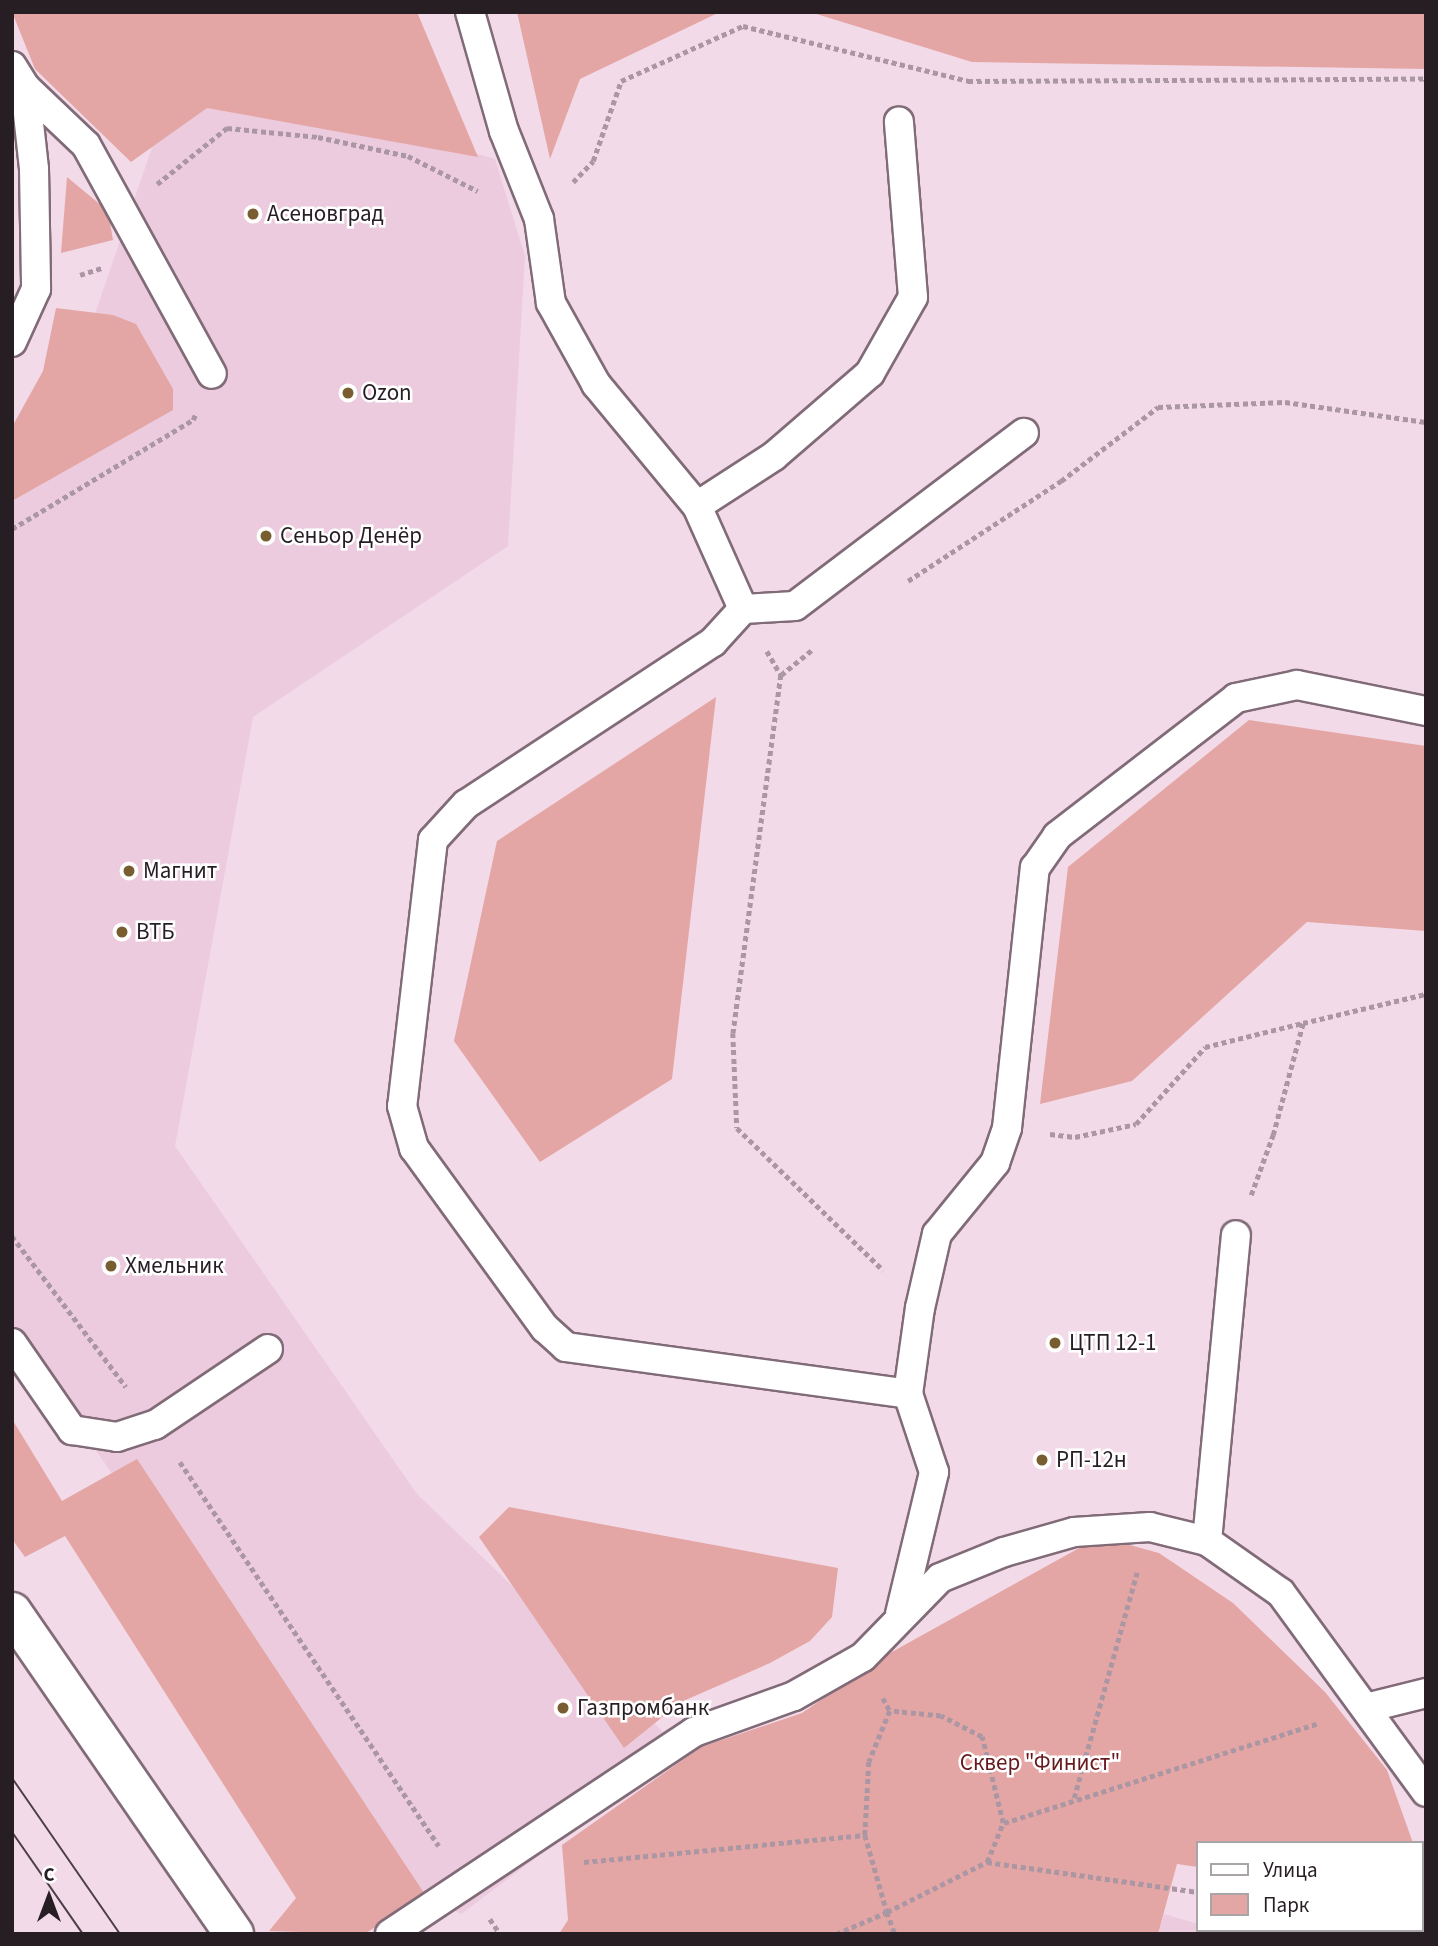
<!DOCTYPE html>
<meta charset="utf-8">
<style>
body{margin:0}
#map{position:relative;width:1438px;height:1946px;overflow:hidden;background:#f3dae9;font-family:"Source Sans 3",sans-serif}
div>[style]{position:absolute}
.built>*{inset:0;background:#ebcbdd}
.green>*{inset:0;background:#e4a6a4}
.path>*{height:4.5px;margin-top:-2.25px;transform-origin:0;background:repeating-linear-gradient(90deg,#ab97a3 0 5px,transparent 0 8.5px)}
.roads{filter:drop-shadow(2px 0 #816b78) drop-shadow(-2px 0 #816b78) drop-shadow(0 2px #816b78) drop-shadow(0 -2px #816b78)}
.service>*{height:28px;margin:-14px;padding:0 14px;transform-origin:14px;border-radius:14px;background:#fff}
.minor>*{height:38px;margin:-19px;padding:0 19px;transform-origin:19px;border-radius:19px;background:#fff}
.tram>*{height:2px;margin:-1px;padding:0 1px;transform-origin:1px;border-radius:1px;background:#4a3f46}
.dots>*{width:19px;height:19px;translate:-50% -50%;box-sizing:border-box;border:4px solid #fff;border-radius:50%}
span{translate:-50% -50%;white-space:nowrap;text-align:center;line-height:1.15;-webkit-text-stroke:5px #fff;paint-order:stroke}
.poi-label{font-size:23px;color:#271e24}
.left{translate:0 -50%;text-align:left}
.park-label{font-size:23px;color:#67191e}
.frame{position:absolute;inset:0;border:14px solid #271e24;pointer-events:none}
.legend{position:absolute;left:1196px;top:1841px;width:228px;height:91px;box-sizing:border-box;background:#fff;border:2px solid #a9a5a7;margin:0;padding:9px 12px;list-style:none;font-size:21px;color:#271e24}
.legend li{display:flex;align-items:center;gap:14px;height:35px}
.legend b{width:35px;border:2px solid #a9a5a7}
.north{position:absolute;left:14px;top:1862px;width:70px;height:70px;-webkit-text-stroke:5px #fff;paint-order:stroke;rotate:0deg;font-size:19px;font-weight:700;line-height:28px;text-align:center;color:#271e24}
.north::after{content:'';display:block;margin:auto;width:24px;height:32px;background:#271e24;clip-path:polygon(50% 0,100% 100%,50% 72%,0 100%)}
</style>
<div id="map">
<div class="built">
<div style="clip-path:polygon(180px 66px,495px 159px,525px 256px,508px 546px,253px 717px,175px 1146px,417px 1494px,681px 1749px,461px 1914px,395px 1880px,12px 1330px,12px 435px,73px 378px)"></div>
<div style="clip-path:polygon(1164px 1914px,1198px 1924px,1198px 1930px,1236px 1934px,1158px 1934px)"></div>
</div>
<div class="green">
<div style="clip-path:polygon(12px 12px,417px 12px,478px 157px,207px 108px,131px 162px,35px 69px)"></div>
<div style="clip-path:polygon(517px 12px,720px 12px,580px 79px,550px 159px)"></div>
<div style="clip-path:polygon(810px 12px,1426px 12px,1426px 69px,972px 62px)"></div>
<div style="clip-path:polygon(67px 177px,108px 211px,113px 240px,61px 253px)"></div>
<div style="clip-path:polygon(56px 308px,113px 315px,136px 324px,173px 389px,173px 410px,12px 501px,12px 427px,43px 371px)"></div>
<div style="clip-path:polygon(716px 697px,672px 1079px,540px 1162px,454px 1041px,497px 841px)"></div>
<div style="clip-path:polygon(1249px 720px,1426px 746px,1426px 931px,1307px 922px,1132px 1081px,1040px 1104px,1068px 867px)"></div>
<div style="clip-path:polygon(12px 1419px,62px 1501px,137px 1459px,424px 1893px,365px 1934px,269px 1931px,296px 1898px,65px 1536px,25px 1557px,12px 1539px)"></div>
<div style="clip-path:polygon(509px 1507px,838px 1568px,832px 1617px,810px 1641px,770px 1663px,681px 1702px,624px 1748px,479px 1537px)"></div>
<div style="clip-path:polygon(1126px 1544px,1159px 1553px,1233px 1603px,1325px 1692px,1387px 1770px,1413px 1843px,1198px 1843px,1198px 1867px,1177px 1864px,1158px 1934px,559px 1934px,568px 1920px,562px 1845px,701px 1747px,802px 1713px,890px 1653px,1081px 1547px)"></div>
</div>
<div class="path">
<div style="left:573px;top:182px;width:29px;rotate:-46deg"></div>
<div style="left:593px;top:161px;width:85px;rotate:-70.7deg"></div>
<div style="left:621px;top:81px;width:134px;rotate:-24.3deg"></div>
<div style="left:743px;top:26px;width:232px;rotate:13.7deg"></div>
<div style="left:968px;top:81px;width:458px;rotate:-0.3deg"></div>
<div style="left:157px;top:184px;width:90px;rotate:-38.7deg"></div>
<div style="left:227px;top:128px;width:91px;rotate:5.6deg"></div>
<div style="left:318px;top:137px;width:92px;rotate:11.9deg"></div>
<div style="left:408px;top:156px;width:78px;rotate:26.6deg"></div>
<div style="left:80px;top:275px;width:23px;rotate:-18deg"></div>
<div style="left:12px;top:529px;width:211px;rotate:-31.1deg"></div>
<div style="left:193px;top:420px;width:8px;rotate:-67deg"></div>
<div style="left:908px;top:581px;width:183px;rotate:-33.2deg"></div>
<div style="left:1061px;top:481px;width:122px;rotate:-37.3deg"></div>
<div style="left:1158px;top:407px;width:127px;rotate:-2.3deg"></div>
<div style="left:1285px;top:402px;width:142px;rotate:8.1deg"></div>
<div style="left:767px;top:651px;width:28px;rotate:60deg"></div>
<div style="left:781px;top:675px;width:361px;rotate:97.6deg"></div>
<div style="left:733px;top:1033px;width:95px;rotate:87.6deg"></div>
<div style="left:737px;top:1128px;width:204px;rotate:44.2deg"></div>
<div style="left:781px;top:675px;width:41px;rotate:-39.1deg"></div>
<div style="left:1050px;top:1134px;width:25px;rotate:7deg"></div>
<div style="left:1075px;top:1137px;width:62px;rotate:-12deg"></div>
<div style="left:1136px;top:1124px;width:103px;rotate:-48.1deg"></div>
<div style="left:1205px;top:1047px;width:101px;rotate:-13.8deg"></div>
<div style="left:1251px;top:1195px;width:64px;rotate:-69.9deg"></div>
<div style="left:1273px;top:1135px;width:116px;rotate:-75deg"></div>
<div style="left:1303px;top:1023px;width:126px;rotate:-13.3deg"></div>
<div style="left:12px;top:1236px;width:189px;rotate:52.9deg"></div>
<div style="left:180px;top:1462px;width:463px;rotate:56deg"></div>
<div style="left:883px;top:1698px;width:15px;rotate:62deg"></div>
<div style="left:890px;top:1711px;width:55px;rotate:112.4deg"></div>
<div style="left:869px;top:1762px;width:73px;rotate:93.1deg"></div>
<div style="left:865px;top:1835px;width:80px;rotate:74.1deg"></div>
<div style="left:887px;top:1912px;width:112px;rotate:-26.6deg"></div>
<div style="left:987px;top:1862px;width:42px;rotate:-67.7deg"></div>
<div style="left:1003px;top:1823px;width:89px;rotate:-103.7deg"></div>
<div style="left:982px;top:1737px;width:46px;rotate:-152.9deg"></div>
<div style="left:941px;top:1716px;width:51px;rotate:-174.4deg"></div>
<div style="left:1074px;top:1798px;width:234px;rotate:-74.4deg"></div>
<div style="left:1004px;top:1823px;width:330px;rotate:-17.6deg"></div>
<div style="left:584px;top:1862px;width:282px;rotate:-5.5deg"></div>
<div style="left:987px;top:1862px;width:213px;rotate:8.1deg"></div>
<div style="left:490px;top:1919px;width:18px;rotate:56deg"></div>
<div style="left:1422px;top:1924px;width:4px"></div>
<div style="left:836px;top:1934px;width:56px;rotate:-23.3deg"></div>
<div style="left:887px;top:1912px;width:23px;rotate:70deg"></div>
</div>
<div class="roads">
<div class="service">
<div style="left:470px;top:12px;width:124px;rotate:74.1deg"></div>
<div style="left:504px;top:131px;width:95px;rotate:68.3deg"></div>
<div style="left:539px;top:219px;width:85px;rotate:81.9deg"></div>
<div style="left:551px;top:303px;width:93px;rotate:60.9deg"></div>
<div style="left:596px;top:384px;width:158px;rotate:50.4deg"></div>
<div style="left:697px;top:506px;width:92px;rotate:-33deg"></div>
<div style="left:774px;top:456px;width:127px;rotate:-40.8deg"></div>
<div style="left:870px;top:373px;width:87px;rotate:-60.5deg"></div>
<div style="left:913px;top:297px;width:176px;rotate:-94.6deg"></div>
<div style="left:12px;top:66px;width:25px;rotate:58deg"></div>
<div style="left:25px;top:87px;width:82px;rotate:83.7deg"></div>
<div style="left:34px;top:169px;width:120px;rotate:89deg"></div>
<div style="left:36px;top:289px;width:58px;rotate:114.4deg"></div>
<div style="left:25px;top:87px;width:84px;rotate:43.6deg"></div>
<div style="left:86px;top:145px;width:261px;rotate:61.2deg"></div>
<div style="left:697px;top:506px;width:113px;rotate:65.9deg"></div>
<div style="left:743px;top:609px;width:45px;rotate:132.3deg"></div>
<div style="left:713px;top:642px;width:295px;rotate:146.7deg"></div>
<div style="left:466px;top:804px;width:49px;rotate:132.5deg"></div>
<div style="left:433px;top:840px;width:268px;rotate:96.6deg"></div>
<div style="left:402px;top:1106px;width:44px;rotate:74.1deg"></div>
<div style="left:414px;top:1148px;width:223px;rotate:54deg"></div>
<div style="left:545px;top:1328px;width:28px;rotate:42deg"></div>
<div style="left:566px;top:1347px;width:345px;rotate:7.8deg"></div>
<div style="left:743px;top:609px;width:52px;rotate:-3.3deg"></div>
<div style="left:795px;top:606px;width:287px;rotate:-37.1deg"></div>
<div style="left:12px;top:1343px;width:106px;rotate:55.4deg"></div>
<div style="left:72px;top:1430px;width:46px;rotate:8.8deg"></div>
<div style="left:117px;top:1437px;width:40px;rotate:-18deg"></div>
<div style="left:155px;top:1425px;width:136px;rotate:-33.9deg"></div>
<div style="left:1207px;top:1541px;width:307px;rotate:-84.6deg"></div>
<div style="left:900px;top:1614px;width:146px;rotate:-76.5deg"></div>
<div style="left:934px;top:1472px;width:82px;rotate:-108.4deg"></div>
<div style="left:908px;top:1394px;width:87px;rotate:-82.1deg"></div>
<div style="left:920px;top:1308px;width:76px;rotate:-77.1deg"></div>
<div style="left:937px;top:1234px;width:92px;rotate:-50.8deg"></div>
<div style="left:995px;top:1163px;width:37px;rotate:-71deg"></div>
<div style="left:1007px;top:1128px;width:262px;rotate:-83.9deg"></div>
<div style="left:1035px;top:868px;width:39px;rotate:-55deg"></div>
<div style="left:1057px;top:836px;width:226px;rotate:-37.6deg"></div>
<div style="left:1236px;top:698px;width:62px;rotate:-12deg"></div>
<div style="left:1297px;top:685px;width:132px;rotate:11.4deg"></div>
<div style="left:1366px;top:1708px;width:62px;rotate:-14deg"></div>
<div style="left:390px;top:1934px;width:365px;rotate:-33.6deg"></div>
<div style="left:694px;top:1732px;width:106px;rotate:-19.8deg"></div>
<div style="left:794px;top:1696px;width:79px;rotate:-29.5deg"></div>
<div style="left:863px;top:1657px;width:110px;rotate:-45.7deg"></div>
<div style="left:940px;top:1578px;width:69px;rotate:-22.1deg"></div>
<div style="left:1004px;top:1552px;width:73px;rotate:-15.9deg"></div>
<div style="left:1074px;top:1532px;width:76px;rotate:-3.8deg"></div>
<div style="left:1150px;top:1527px;width:59px;rotate:13.8deg"></div>
<div style="left:1207px;top:1541px;width:90px;rotate:35.1deg"></div>
<div style="left:1281px;top:1593px;width:246px;rotate:53.9deg"></div>
</div>
<div class="minor">
<div style="left:12px;top:1612px;width:391px;rotate:55.4deg"></div>
</div>
</div>
<div class="tram">
<div style="left:12px;top:1778px;width:190px;rotate:55.3deg"></div>
<div style="left:12px;top:1832px;width:124px;rotate:55.2deg"></div>
</div>
<div class="dots">
<div style="left:253px;top:214px;background:#775d2f"></div>
<div style="left:348px;top:393px;background:#775d2f"></div>
<div style="left:266px;top:536px;background:#775d2f"></div>
<div style="left:129px;top:871px;background:#775d2f"></div>
<div style="left:122px;top:932px;background:#775d2f"></div>
<div style="left:111px;top:1266px;background:#775d2f"></div>
<div style="left:1055px;top:1343px;background:#775d2f"></div>
<div style="left:1042px;top:1460px;background:#775d2f"></div>
<div style="left:563px;top:1708px;background:#775d2f"></div>
</div>
<div class="poi-label">
<span class="left" style="left:267px;top:214px">Асеновград</span>
<span class="left" style="left:362px;top:393px">Ozon</span>
<span class="left" style="left:280px;top:536px">Сеньор Денёр</span>
<span class="left" style="left:143px;top:871px">Магнит</span>
<span class="left" style="left:136px;top:932px">ВТБ</span>
<span class="left" style="left:125px;top:1266px">Хмельник</span>
<span class="left" style="left:1069px;top:1343px">ЦТП 12-1</span>
<span class="left" style="left:1056px;top:1460px">РП-12н</span>
<span class="left" style="left:577px;top:1708px">Газпромбанк</span>
</div>
<div class="park-label">
<span style="left:1040px;top:1763px">Сквер "Финист"</span>
</div>
<div class="frame"></div>
<ul class="legend">
<li><b style="height:9px;background:#fff"></b>Улица</li>
<li><b style="height:19px;background:#e4a6a4"></b>Парк</li>
</ul>
<div class="north">С</div>
</div>
